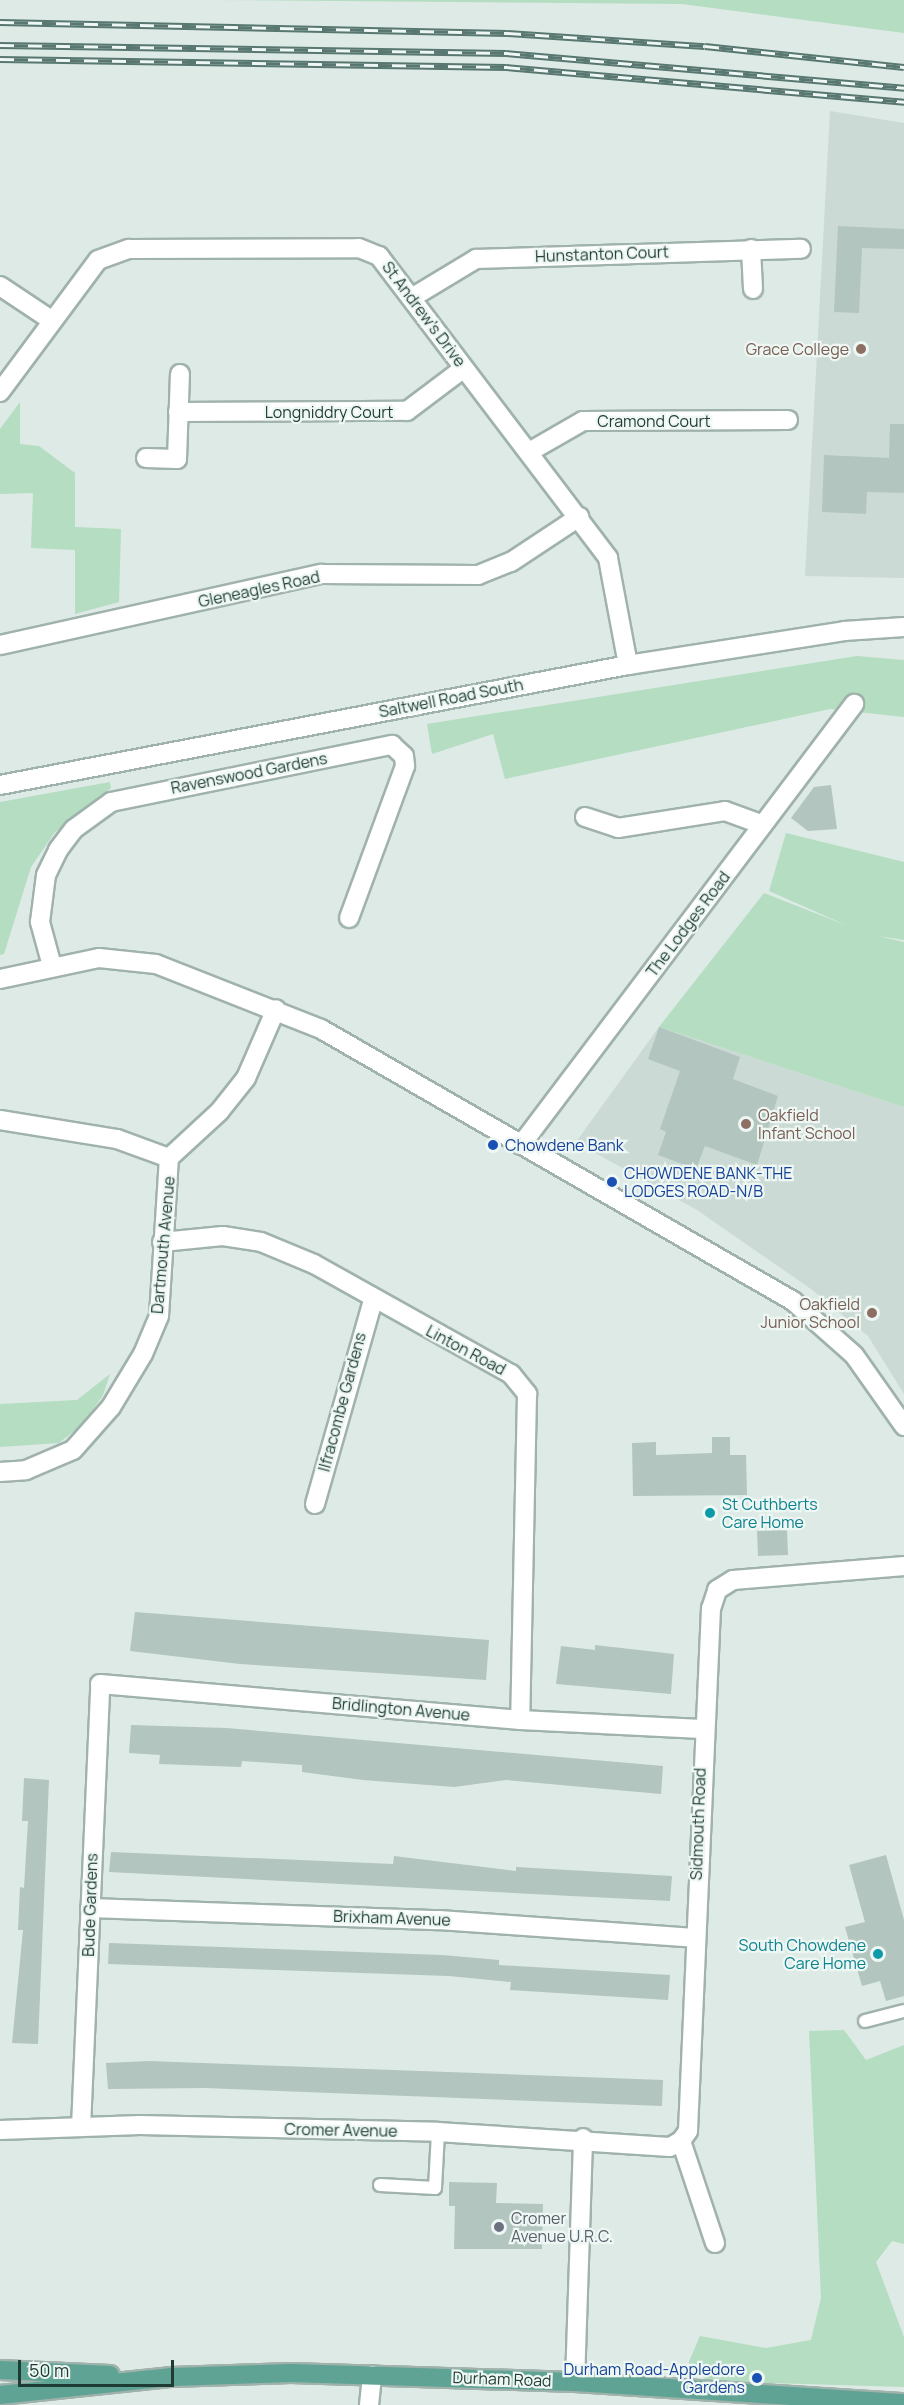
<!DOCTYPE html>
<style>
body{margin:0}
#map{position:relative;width:904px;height:2405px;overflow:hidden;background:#ddeae5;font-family:Manrope,sans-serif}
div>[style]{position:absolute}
.built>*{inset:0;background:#cbdad4}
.green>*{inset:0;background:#b4ddc1}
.building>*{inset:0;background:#b2c5be}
.roads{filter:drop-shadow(2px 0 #a0b2ac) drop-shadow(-2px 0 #a0b2ac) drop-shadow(0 2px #a0b2ac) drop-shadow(0 -2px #a0b2ac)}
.lane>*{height:12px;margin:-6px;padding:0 6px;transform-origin:6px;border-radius:6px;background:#fff}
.street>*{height:18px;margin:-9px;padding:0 9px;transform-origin:9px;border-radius:9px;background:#fff}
.secondary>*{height:18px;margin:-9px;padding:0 9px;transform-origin:9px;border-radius:9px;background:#fff}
.primary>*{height:18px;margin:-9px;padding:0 9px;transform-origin:9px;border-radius:9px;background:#5ea394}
.rail>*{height:7px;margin-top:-3.5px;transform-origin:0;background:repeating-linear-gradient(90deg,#eef7f3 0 14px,#587770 0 28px);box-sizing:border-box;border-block:2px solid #587770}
.dots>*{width:16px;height:16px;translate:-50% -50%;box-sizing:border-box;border:3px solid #eef7f3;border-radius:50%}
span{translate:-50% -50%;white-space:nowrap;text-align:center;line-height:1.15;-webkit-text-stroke:4.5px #eef7f3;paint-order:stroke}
.street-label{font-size:16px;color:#1e3b34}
.education-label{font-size:16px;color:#785e54}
.right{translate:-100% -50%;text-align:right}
.left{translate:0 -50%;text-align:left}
.transit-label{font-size:16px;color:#164399}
.culture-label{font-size:16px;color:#0d838f}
.worship-label{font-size:16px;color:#5b616d}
.scale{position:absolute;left:18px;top:2360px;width:156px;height:27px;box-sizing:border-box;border:3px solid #1e3b34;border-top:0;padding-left:8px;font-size:18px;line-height:21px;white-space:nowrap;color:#1e3b34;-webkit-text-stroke:4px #eef7f3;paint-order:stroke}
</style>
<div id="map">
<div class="built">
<div style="clip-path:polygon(830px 111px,904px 123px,904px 578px,805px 576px)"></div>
<div style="clip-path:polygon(659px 1027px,904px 1107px,904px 1394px,868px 1336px,811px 1289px,697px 1210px,576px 1142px)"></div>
</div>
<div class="green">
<div style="clip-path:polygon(218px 0,904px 0,904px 33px,682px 4px)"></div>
<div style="clip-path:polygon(20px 402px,20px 444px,39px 446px,75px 473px,75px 527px,121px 529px,119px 602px,75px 614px,75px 550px,31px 548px,33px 493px,0 494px,0 429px)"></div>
<div style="clip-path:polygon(857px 656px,904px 660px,904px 717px,830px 709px,505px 779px,493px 734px,432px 754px,427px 724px)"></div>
<div style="clip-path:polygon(110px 782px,111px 788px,55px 832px,31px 867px,4px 954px,0 955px,0 802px)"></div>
<div style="clip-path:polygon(786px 833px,904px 862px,904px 940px,877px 936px,904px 942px,904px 1107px,659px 1027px,764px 893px,848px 926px,769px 891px)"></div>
<div style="clip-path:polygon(110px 1374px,103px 1395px,83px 1424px,59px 1443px,0 1447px,0 1404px,77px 1400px)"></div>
<div style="clip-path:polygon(844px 2030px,866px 2060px,904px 2045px,904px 2244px,892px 2241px,876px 2262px,904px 2337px,904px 2387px,708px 2381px,688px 2364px,700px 2336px,766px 2348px,811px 2340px,821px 2298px,809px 2031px)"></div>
</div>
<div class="building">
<div style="clip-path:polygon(838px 226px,904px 229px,904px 249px,862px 248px,859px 313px,834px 312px)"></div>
<div style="clip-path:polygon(890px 424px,904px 424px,904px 493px,867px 492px,866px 514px,822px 512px,824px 455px,889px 458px)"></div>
<div style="clip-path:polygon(831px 785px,837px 829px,808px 831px,791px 818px,814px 787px)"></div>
<div style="clip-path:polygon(659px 1027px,740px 1057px,733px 1079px,778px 1096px,757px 1165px,705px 1146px,696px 1169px,658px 1155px,666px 1132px,660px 1129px,680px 1071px,648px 1059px)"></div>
<div style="clip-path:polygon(712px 1437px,730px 1437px,730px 1455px,746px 1455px,747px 1495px,633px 1496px,632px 1443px,656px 1442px,656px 1455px,712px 1453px)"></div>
<div style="clip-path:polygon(787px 1530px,788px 1555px,758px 1556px,757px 1531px)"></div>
<div style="clip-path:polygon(135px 1612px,489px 1640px,486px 1680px,240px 1664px,130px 1651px)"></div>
<div style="clip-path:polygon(595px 1645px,674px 1654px,671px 1694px,556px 1684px,561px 1646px,595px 1650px)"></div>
<div style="clip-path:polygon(131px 1725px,226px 1728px,663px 1766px,661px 1794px,506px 1780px,454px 1787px,363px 1780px,302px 1772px,302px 1765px,242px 1761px,241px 1767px,159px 1764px,160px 1755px,129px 1753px)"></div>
<div style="clip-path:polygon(24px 1778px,49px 1780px,38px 2044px,12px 2043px,23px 1930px,18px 1930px,20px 1887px,24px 1888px,28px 1821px,22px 1821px)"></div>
<div style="clip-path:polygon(111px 1852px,393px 1864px,394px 1856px,516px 1871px,516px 1867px,672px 1876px,670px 1901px,109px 1872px)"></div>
<div style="clip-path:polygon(886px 1855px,904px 1920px,904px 1996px,886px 2001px,880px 1981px,862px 1986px,845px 1927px,865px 1922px,849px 1865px)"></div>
<div style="clip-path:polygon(109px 1943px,442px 1955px,499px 1960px,499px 1965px,670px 1975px,668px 2000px,510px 1990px,511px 1982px,449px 1976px,108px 1964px)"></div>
<div style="clip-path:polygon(149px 2061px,663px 2080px,662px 2106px,205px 2088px,108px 2089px,106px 2063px)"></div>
<div style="clip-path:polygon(449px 2182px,497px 2183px,496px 2203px,543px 2204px,542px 2249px,454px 2249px,455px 2206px,449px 2206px)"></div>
</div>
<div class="roads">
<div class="lane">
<div style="left:865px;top:2021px;width:40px;rotate:-14.4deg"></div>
<div style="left:380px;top:2185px;width:55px;rotate:3.1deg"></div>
<div style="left:435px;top:2188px;width:56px;rotate:-86.9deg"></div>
</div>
<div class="street">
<div style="left:751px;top:249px;width:40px;rotate:87.1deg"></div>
<div style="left:0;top:286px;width:61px;rotate:33.7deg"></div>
<div style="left:413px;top:297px;width:74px;rotate:-31.1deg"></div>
<div style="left:476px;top:259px;width:325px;rotate:-1.8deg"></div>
<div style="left:0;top:392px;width:164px;rotate:-53.4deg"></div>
<div style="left:98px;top:260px;width:33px;rotate:-20deg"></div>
<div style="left:129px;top:249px;width:230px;rotate:-0.2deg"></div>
<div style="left:359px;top:248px;width:22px;rotate:22deg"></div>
<div style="left:379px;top:256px;width:379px;rotate:52.8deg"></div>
<div style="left:608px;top:558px;width:109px;rotate:79.4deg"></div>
<div style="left:178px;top:412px;width:229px;rotate:-0.3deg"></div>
<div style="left:407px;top:411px;width:71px;rotate:-37deg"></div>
<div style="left:529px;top:452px;width:62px;rotate:-29.9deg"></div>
<div style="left:583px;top:421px;width:205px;rotate:-0.3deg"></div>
<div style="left:146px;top:458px;width:31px;rotate:2deg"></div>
<div style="left:177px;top:459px;width:85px;rotate:-88deg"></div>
<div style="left:0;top:645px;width:329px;rotate:-12.5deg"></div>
<div style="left:321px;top:574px;width:157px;rotate:0.4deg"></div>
<div style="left:478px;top:575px;width:35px;rotate:-22deg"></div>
<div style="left:511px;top:562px;width:82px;rotate:-33.5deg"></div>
<div style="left:585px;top:817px;width:35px;rotate:18deg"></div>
<div style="left:618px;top:828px;width:108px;rotate:-9deg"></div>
<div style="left:725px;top:811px;width:40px;rotate:20.2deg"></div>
<div style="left:52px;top:966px;width:46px;rotate:-105.3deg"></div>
<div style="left:40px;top:922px;width:47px;rotate:-82.7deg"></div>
<div style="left:46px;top:875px;width:28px;rotate:-64deg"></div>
<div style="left:58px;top:850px;width:26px;rotate:-53deg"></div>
<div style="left:74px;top:829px;width:46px;rotate:-36.1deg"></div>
<div style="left:111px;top:802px;width:287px;rotate:-11.5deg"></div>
<div style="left:392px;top:745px;width:16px;rotate:43deg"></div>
<div style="left:404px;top:756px;width:10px;rotate:84deg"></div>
<div style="left:405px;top:766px;width:162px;rotate:110.2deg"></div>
<div style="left:0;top:1120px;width:119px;rotate:9.2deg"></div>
<div style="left:117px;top:1139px;width:55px;rotate:20.1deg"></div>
<div style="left:521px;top:1145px;width:553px;rotate:-52.94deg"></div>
<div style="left:162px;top:1242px;width:61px;rotate:-5.6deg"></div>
<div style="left:223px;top:1236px;width:38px;rotate:9deg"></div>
<div style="left:261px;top:1242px;width:57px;rotate:22.5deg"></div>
<div style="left:314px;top:1264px;width:226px;rotate:29.2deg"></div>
<div style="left:511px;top:1374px;width:26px;rotate:51deg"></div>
<div style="left:527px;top:1394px;width:326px;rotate:91.2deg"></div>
<div style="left:0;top:1472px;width:26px;rotate:-4deg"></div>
<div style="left:26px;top:1470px;width:51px;rotate:-23.1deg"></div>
<div style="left:73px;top:1450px;width:57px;rotate:-48.5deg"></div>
<div style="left:111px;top:1407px;width:62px;rotate:-58.9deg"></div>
<div style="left:143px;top:1354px;width:41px;rotate:-67.2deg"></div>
<div style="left:159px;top:1316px;width:158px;rotate:-86.4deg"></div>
<div style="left:169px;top:1158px;width:68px;rotate:-42.6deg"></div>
<div style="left:219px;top:1112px;width:43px;rotate:-51.5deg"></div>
<div style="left:246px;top:1078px;width:75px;rotate:-66.5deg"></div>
<div style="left:315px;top:1504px;width:211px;rotate:-74.1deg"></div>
<div style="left:90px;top:1908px;width:349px;rotate:2deg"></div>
<div style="left:439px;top:1920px;width:256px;rotate:4deg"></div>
<div style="left:81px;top:2127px;width:443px;rotate:-87.5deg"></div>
<div style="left:100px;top:1684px;width:422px;rotate:4.9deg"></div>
<div style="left:520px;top:1720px;width:182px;rotate:2.8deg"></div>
<div style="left:0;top:2130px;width:140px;rotate:-2deg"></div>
<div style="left:140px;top:2125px;width:298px;rotate:1.3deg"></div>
<div style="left:438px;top:2132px;width:232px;rotate:3.7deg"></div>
<div style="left:670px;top:2147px;width:13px;rotate:-29deg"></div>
<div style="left:715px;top:2243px;width:108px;rotate:-108.4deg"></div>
<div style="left:681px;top:2141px;width:12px;rotate:-55deg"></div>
<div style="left:688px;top:2131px;width:523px;rotate:-87.48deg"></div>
<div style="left:711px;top:1609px;width:20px;rotate:-72deg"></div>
<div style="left:717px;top:1590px;width:19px;rotate:-32deg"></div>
<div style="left:733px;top:1580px;width:172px;rotate:-4.7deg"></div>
<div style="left:575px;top:2382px;width:244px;rotate:-88.1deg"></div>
<div style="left:369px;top:2405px;width:30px;rotate:-84deg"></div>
</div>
<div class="secondary">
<div style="left:0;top:785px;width:639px;rotate:-10.82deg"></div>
<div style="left:628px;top:665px;width:219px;rotate:-8.9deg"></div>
<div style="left:844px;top:631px;width:60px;rotate:-3.8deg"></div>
<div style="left:0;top:979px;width:101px;rotate:-12deg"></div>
<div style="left:99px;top:958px;width:57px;rotate:6deg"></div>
<div style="left:156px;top:964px;width:177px;rotate:21.5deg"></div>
<div style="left:321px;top:1029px;width:545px;rotate:29.95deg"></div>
<div style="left:793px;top:1301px;width:81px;rotate:41.5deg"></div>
<div style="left:854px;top:1355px;width:87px;rotate:54.8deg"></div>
</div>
<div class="primary">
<div style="left:0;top:2370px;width:110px;rotate:2.6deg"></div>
<div style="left:0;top:2395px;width:173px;rotate:-6deg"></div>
<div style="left:172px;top:2377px;width:119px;rotate:-1.9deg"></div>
<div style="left:291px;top:2373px;width:284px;rotate:1.8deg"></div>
<div style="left:575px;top:2382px;width:330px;rotate:3.7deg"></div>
</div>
</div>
<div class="rail">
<div style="left:0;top:22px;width:507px;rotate:1.24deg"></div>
<div style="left:507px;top:33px;width:198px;rotate:3.8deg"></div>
<div style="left:705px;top:46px;width:200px;rotate:6deg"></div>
<div style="left:0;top:45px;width:506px;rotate:0.91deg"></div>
<div style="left:506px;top:53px;width:400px;rotate:5deg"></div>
<div style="left:0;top:59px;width:506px;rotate:0.91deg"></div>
<div style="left:506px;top:67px;width:400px;rotate:5deg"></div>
</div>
<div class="dots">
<div style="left:861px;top:349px;background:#8d6e63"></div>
<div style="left:746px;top:1124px;background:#8d6e63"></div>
<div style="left:493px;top:1145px;background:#1a4fb4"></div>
<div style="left:612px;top:1182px;background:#1a4fb4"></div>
<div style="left:872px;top:1313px;background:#8d6e63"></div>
<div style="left:710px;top:1513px;background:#0f9aa8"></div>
<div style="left:878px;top:1954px;background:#0f9aa8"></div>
<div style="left:499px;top:2227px;background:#6b7280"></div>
<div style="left:757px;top:2378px;background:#1a4fb4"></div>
</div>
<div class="street-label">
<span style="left:602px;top:254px;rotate:-2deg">Hunstanton Court</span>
<span style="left:424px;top:314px;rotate:53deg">St Andrew's Drive</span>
<span style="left:329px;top:412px">Longniddry Court</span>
<span style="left:654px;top:421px">Cramond Court</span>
<span style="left:259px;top:589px;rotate:-12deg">Gleneagles Road</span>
<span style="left:451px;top:698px;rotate:-11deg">Saltwell Road South</span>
<span style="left:249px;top:773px;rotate:-11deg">Ravenswood Gardens</span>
<span style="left:688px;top:924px;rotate:-53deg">The Lodges Road</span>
<span style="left:163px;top:1245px;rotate:-85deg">Dartmouth Avenue</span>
<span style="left:466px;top:1350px;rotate:28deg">Linton Road</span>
<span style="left:342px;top:1402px;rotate:-75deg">Ilfracombe Gardens</span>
<span style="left:401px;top:1709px;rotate:5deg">Bridlington Avenue</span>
<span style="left:698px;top:1824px;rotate:-88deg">Sidmouth Road</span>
<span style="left:90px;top:1905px;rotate:-88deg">Bude Gardens</span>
<span style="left:392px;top:1918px;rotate:2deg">Brixham Avenue</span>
<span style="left:341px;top:2130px;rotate:1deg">Cromer Avenue</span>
<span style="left:502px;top:2379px;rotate:2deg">Durham Road</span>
</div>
<div class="education-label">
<span class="right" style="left:849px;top:349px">Grace College</span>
<span class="left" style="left:758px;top:1124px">Oakfield<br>Infant School</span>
<span class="right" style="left:860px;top:1313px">Oakfield<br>Junior School</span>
</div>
<div class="transit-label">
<span class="left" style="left:505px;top:1145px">Chowdene Bank</span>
<span class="left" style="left:624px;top:1182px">CHOWDENE BANK-THE<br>LODGES ROAD-N/B</span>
<span class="right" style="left:745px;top:2378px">Durham Road-Appledore<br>Gardens</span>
</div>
<div class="culture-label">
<span class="left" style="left:722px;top:1513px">St Cuthberts<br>Care Home</span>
<span class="right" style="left:866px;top:1954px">South Chowdene<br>Care Home</span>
</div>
<div class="worship-label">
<span class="left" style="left:511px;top:2227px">Cromer<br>Avenue U.R.C.</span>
</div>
<div class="scale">50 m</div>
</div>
